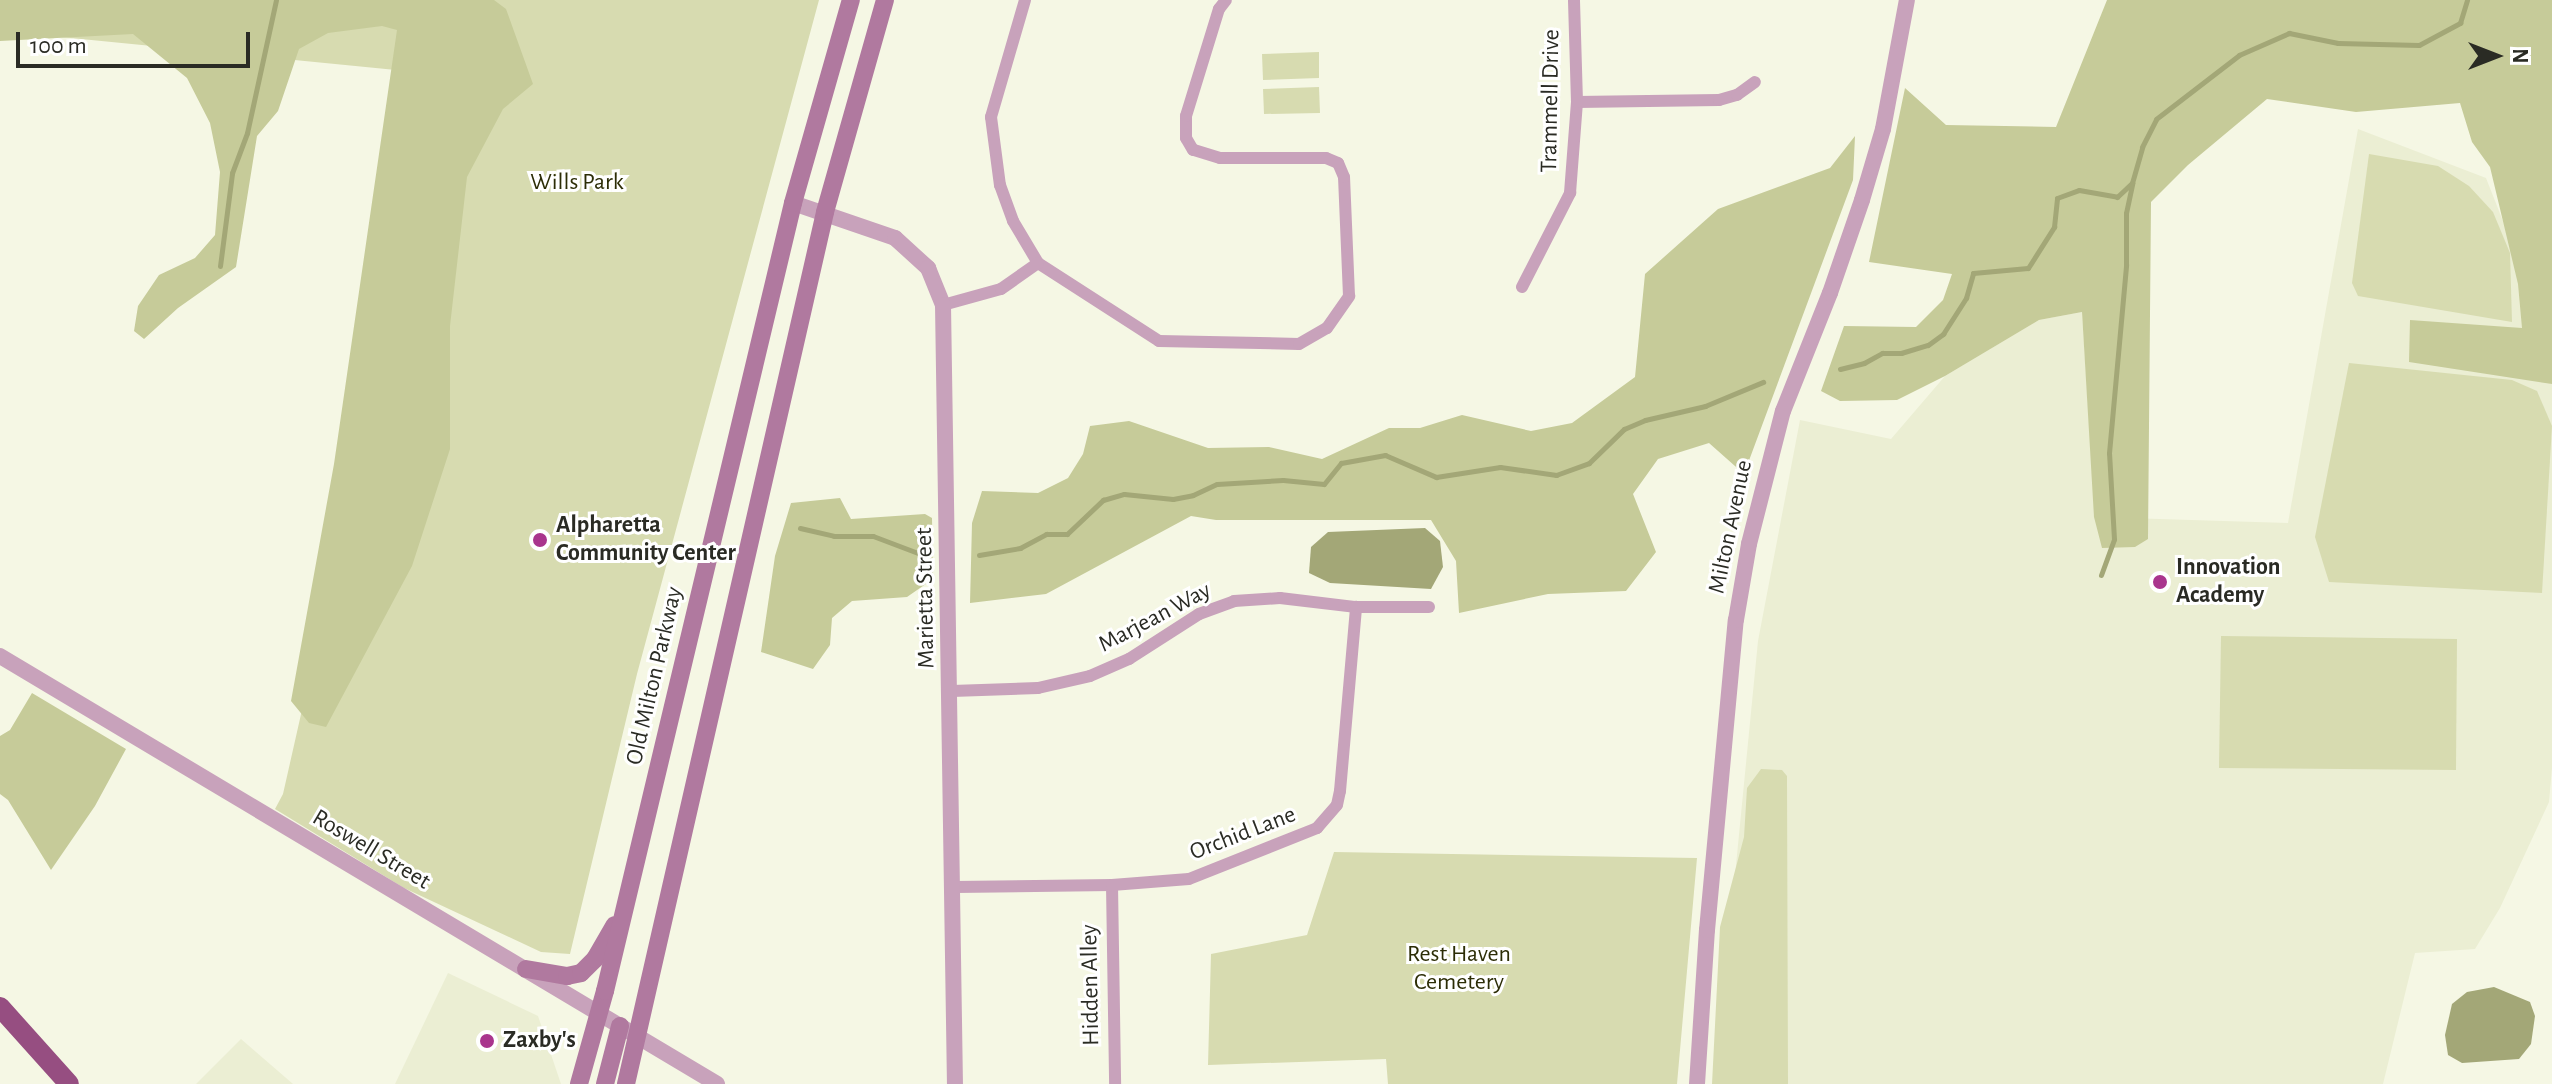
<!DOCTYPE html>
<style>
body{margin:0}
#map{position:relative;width:2552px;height:1084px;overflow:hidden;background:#f5f7e4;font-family:"Alegreya Sans",sans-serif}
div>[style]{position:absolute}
.built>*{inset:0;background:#ebeed3}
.green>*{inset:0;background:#d7dbb0}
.forest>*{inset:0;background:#c6cb99}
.water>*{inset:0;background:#a3a777}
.stream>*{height:5px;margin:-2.5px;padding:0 2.5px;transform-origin:2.5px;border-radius:2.5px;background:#a3a777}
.minor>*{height:12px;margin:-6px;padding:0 6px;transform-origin:6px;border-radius:6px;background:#c8a2bb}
.tertiary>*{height:16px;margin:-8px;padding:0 8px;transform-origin:8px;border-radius:8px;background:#c8a2bb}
.secondary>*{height:18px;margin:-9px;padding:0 9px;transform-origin:9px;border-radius:9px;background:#b0799f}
.trunk>*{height:20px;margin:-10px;padding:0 10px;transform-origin:10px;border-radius:10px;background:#964e81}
.dots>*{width:22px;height:22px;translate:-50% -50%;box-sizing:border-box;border:4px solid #fff;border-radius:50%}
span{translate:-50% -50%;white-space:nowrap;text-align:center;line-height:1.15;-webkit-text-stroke:6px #fff;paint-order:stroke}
.street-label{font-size:24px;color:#2a2b24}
.park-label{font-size:24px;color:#2c2d06}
.poi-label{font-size:24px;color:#2a2b24;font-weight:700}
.left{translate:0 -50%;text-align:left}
.north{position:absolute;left:2456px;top:16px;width:80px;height:80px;-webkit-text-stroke:6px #fff;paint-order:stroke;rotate:90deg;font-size:22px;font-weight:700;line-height:32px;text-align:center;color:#2a2b24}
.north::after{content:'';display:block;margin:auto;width:28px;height:36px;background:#2a2b24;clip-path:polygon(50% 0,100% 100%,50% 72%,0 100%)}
.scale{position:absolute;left:16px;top:32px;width:234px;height:36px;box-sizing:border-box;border:4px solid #2a2b24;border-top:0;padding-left:10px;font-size:24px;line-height:28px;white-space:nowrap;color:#2a2b24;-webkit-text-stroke:6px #fff;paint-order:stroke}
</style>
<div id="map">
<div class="built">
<div style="clip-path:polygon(2358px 129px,2486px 178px,2523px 272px,2552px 384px,2552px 768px,2549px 802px,2500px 908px,2475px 949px,2415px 953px,2383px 1084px,1719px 1084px,1721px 1018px,1758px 641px,1800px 420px,1891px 439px,1945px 376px,2039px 320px,2082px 312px,2095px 517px,2288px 523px)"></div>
<div style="clip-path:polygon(448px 973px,538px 1016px,561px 1084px,395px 1084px)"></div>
<div style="clip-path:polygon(241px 1039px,293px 1084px,196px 1084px)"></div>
</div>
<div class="green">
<div style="clip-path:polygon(0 0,819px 0,637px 674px,570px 954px,541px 952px,404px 888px,275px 809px,283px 794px,367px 422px,406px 71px,0 31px)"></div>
<div style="clip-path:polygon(1319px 52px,1319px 78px,1263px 80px,1262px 54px)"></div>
<div style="clip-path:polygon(1319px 87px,1320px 113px,1264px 114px,1263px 89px)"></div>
<div style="clip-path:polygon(2369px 154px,2438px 166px,2469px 186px,2493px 212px,2510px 253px,2512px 322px,2358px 296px,2352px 283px)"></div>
<div style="clip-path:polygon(2349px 363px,2512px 380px,2537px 391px,2552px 426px,2542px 593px,2329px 582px,2315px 537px)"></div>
<div style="clip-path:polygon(2221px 636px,2457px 639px,2456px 770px,2219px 768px)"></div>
<div style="clip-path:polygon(1761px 769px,1782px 770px,1787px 776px,1788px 1084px,1712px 1084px,1720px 927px,1744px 837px,1747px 788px)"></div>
<div style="clip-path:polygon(1334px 852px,1697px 858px,1677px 1084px,1388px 1084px,1386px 1059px,1208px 1065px,1211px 954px,1307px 935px)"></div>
</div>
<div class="forest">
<div style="clip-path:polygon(0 0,494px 0,506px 9px,533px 84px,503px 109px,467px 177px,450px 326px,450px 449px,412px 566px,326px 727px,309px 723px,291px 701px,334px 464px,397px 30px,382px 26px,328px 33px,299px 49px,278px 111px,257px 136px,236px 267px,178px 308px,144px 339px,134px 331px,138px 306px,159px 275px,195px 258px,215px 235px,220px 172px,210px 123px,187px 78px,133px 34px,0 41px)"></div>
<div style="clip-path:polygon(2107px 0,2552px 0,2552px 384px,2409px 362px,2410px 320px,2522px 328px,2518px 284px,2490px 167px,2472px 142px,2460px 103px,2356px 112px,2267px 99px,2188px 165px,2151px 202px,2148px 539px,2135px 547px,2102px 548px,2094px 517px,2082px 312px,2039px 320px,1945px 376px,1897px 400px,1840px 401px,1821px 391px,1844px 326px,1916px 327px,1943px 300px,1952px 274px,1869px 262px,1905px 88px,1946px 125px,2056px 127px)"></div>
<div style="clip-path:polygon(1855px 136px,1853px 180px,1744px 474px,1709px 443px,1658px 459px,1633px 494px,1656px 552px,1626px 591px,1548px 594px,1459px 613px,1456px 561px,1431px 520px,1216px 520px,1191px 516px,1046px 594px,970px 603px,972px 523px,982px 491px,1038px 493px,1068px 478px,1083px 454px,1090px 426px,1129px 421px,1208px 448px,1269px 447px,1322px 459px,1389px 428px,1420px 428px,1462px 415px,1531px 431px,1572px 423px,1635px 377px,1645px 274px,1718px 209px,1830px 168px)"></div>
<div style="clip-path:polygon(840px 498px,851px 519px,925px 514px,932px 518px,933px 579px,907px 597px,852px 601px,832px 618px,830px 645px,813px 669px,761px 652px,775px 556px,791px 503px)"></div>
<div style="clip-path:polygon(32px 693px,126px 749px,95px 806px,51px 870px,8px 800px,0 794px,0 736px,10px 730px)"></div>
</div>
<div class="water">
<div style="clip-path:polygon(1425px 528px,1440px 541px,1443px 567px,1431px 589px,1330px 583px,1309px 573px,1311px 547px,1328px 532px)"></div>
<div style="clip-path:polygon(2494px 987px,2530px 1002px,2535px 1016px,2531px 1044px,2519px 1059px,2462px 1063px,2448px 1055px,2445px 1035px,2452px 1004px,2467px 992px)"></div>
</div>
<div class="stream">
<div style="left:220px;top:266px;width:94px;rotate:-82.6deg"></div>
<div style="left:232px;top:173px;width:43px;rotate:-69.4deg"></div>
<div style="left:247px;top:133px;width:136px;rotate:-77.7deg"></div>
<div style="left:1840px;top:369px;width:25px;rotate:-14deg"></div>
<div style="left:1864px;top:363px;width:21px;rotate:-29deg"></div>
<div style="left:1882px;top:353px;width:19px"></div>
<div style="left:1901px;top:353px;width:28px;rotate:-17deg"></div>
<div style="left:1928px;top:345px;width:19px;rotate:-36deg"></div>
<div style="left:1943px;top:334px;width:43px;rotate:-57.4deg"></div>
<div style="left:1966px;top:298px;width:26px;rotate:-74deg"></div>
<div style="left:1973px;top:273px;width:55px;rotate:-5.2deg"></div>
<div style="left:2028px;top:268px;width:49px;rotate:-57.6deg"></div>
<div style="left:2054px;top:227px;width:29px;rotate:-84deg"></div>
<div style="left:2057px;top:198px;width:23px;rotate:-20deg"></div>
<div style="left:2079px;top:190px;width:39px;rotate:10deg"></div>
<div style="left:2117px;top:197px;width:21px;rotate:-43deg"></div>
<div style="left:2132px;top:183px;width:37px;rotate:-74deg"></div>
<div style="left:2142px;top:147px;width:31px;rotate:-63deg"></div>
<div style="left:2156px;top:119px;width:105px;rotate:-37.6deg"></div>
<div style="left:2239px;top:55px;width:55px;rotate:-23.7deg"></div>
<div style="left:2289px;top:33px;width:50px;rotate:11.5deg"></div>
<div style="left:2338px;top:43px;width:81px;rotate:1.4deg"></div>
<div style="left:2419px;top:45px;width:47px;rotate:-28.2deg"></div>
<div style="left:2460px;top:23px;width:24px;rotate:-73deg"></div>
<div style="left:800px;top:528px;width:35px;rotate:13deg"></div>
<div style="left:834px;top:536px;width:39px"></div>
<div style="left:873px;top:536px;width:48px;rotate:20.7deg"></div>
<div style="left:979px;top:555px;width:42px;rotate:-9.7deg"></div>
<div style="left:1020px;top:548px;width:30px;rotate:-28deg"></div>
<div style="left:1046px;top:534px;width:21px"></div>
<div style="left:1067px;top:534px;width:50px;rotate:-43.4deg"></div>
<div style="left:1103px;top:500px;width:22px;rotate:-16deg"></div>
<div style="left:1124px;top:494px;width:49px;rotate:5.8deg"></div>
<div style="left:1173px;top:499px;width:20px;rotate:-11deg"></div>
<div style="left:1193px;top:495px;width:26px;rotate:-25deg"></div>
<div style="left:1217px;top:484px;width:66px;rotate:-3.5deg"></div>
<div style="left:1283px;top:480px;width:41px;rotate:5.6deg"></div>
<div style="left:1324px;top:484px;width:27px;rotate:-51deg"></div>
<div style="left:1341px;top:463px;width:45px;rotate:-10.3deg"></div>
<div style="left:1385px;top:455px;width:56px;rotate:23.3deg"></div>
<div style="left:1436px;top:477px;width:65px;rotate:-8.9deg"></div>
<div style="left:1500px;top:467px;width:57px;rotate:8.1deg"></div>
<div style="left:1556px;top:475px;width:35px;rotate:-20deg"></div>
<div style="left:1589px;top:463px;width:49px;rotate:-44.2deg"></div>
<div style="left:1624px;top:429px;width:23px;rotate:-23deg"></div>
<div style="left:1645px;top:420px;width:62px;rotate:-13.1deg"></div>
<div style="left:1705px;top:406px;width:63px;rotate:-22.5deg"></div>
<div style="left:2101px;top:575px;width:38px;rotate:-70deg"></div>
<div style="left:2114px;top:539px;width:86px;rotate:-93.3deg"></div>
<div style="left:2109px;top:453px;width:189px;rotate:-84.8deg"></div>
<div style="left:2126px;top:265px;width:52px;rotate:-90deg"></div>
<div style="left:2126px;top:213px;width:30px;rotate:-78deg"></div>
</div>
<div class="minor">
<div style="left:1025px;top:0;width:122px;rotate:106.2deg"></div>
<div style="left:991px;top:117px;width:69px;rotate:82.5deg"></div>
<div style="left:1000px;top:185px;width:38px;rotate:70deg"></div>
<div style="left:1013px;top:221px;width:49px;rotate:59.2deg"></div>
<div style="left:1038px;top:263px;width:144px;rotate:32.8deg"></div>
<div style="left:1159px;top:341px;width:140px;rotate:1.2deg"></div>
<div style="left:1299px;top:344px;width:32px;rotate:-30deg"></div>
<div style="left:1327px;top:328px;width:39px;rotate:-55deg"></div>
<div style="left:1349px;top:296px;width:119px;rotate:-92.4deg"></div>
<div style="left:1344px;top:177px;width:15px;rotate:-113deg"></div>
<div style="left:1338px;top:163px;width:13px;rotate:-157deg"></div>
<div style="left:1326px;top:158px;width:106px;rotate:180deg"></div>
<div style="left:1220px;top:158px;width:28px;rotate:-163deg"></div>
<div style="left:1193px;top:150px;width:14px;rotate:-120deg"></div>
<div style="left:1186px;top:138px;width:22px;rotate:-90deg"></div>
<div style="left:1186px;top:116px;width:112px;rotate:-72.9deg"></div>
<div style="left:1219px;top:9px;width:11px;rotate:-52deg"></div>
<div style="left:1577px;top:102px;width:142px;rotate:-0.8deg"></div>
<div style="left:1719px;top:100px;width:19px;rotate:-16deg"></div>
<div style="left:1737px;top:95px;width:22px;rotate:-36deg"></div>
<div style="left:1522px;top:287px;width:106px;rotate:-62.9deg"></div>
<div style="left:1570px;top:193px;width:91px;rotate:-85.6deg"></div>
<div style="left:1577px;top:102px;width:102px;rotate:-91.7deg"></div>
<div style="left:943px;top:305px;width:60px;rotate:-15.4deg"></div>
<div style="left:1001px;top:289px;width:45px;rotate:-35.1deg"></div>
<div style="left:952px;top:691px;width:86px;rotate:-2deg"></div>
<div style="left:1038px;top:688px;width:53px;rotate:-13deg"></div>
<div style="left:1090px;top:676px;width:43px;rotate:-23.6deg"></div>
<div style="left:1129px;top:659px;width:83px;rotate:-32.7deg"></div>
<div style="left:1199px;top:614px;width:37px;rotate:-20deg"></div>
<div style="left:1234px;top:601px;width:46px;rotate:-3.7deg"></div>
<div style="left:1280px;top:598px;width:77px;rotate:6.8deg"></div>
<div style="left:1356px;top:607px;width:73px"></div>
<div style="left:1112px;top:885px;width:199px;rotate:89.1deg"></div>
<div style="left:955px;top:887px;width:157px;rotate:-0.7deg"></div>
<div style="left:1112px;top:885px;width:77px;rotate:-4.5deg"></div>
<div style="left:1189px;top:879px;width:138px;rotate:-21.7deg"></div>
<div style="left:1317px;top:828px;width:30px;rotate:-49deg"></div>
<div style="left:1337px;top:805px;width:14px;rotate:-78deg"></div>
<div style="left:1340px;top:791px;width:185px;rotate:-85deg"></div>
</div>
<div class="tertiary">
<div style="left:793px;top:203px;width:108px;rotate:18.9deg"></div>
<div style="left:895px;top:238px;width:45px;rotate:42.3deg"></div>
<div style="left:928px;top:268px;width:40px;rotate:68deg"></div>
<div style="left:943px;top:305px;width:779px;rotate:89.12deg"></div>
<div style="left:0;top:656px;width:835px;rotate:30.83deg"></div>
<div style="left:1697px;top:1084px;width:154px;rotate:-86.3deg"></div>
<div style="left:1707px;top:930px;width:311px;rotate:-84.7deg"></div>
<div style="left:1736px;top:620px;width:77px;rotate:-80.3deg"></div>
<div style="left:1749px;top:544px;width:137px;rotate:-75.7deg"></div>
<div style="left:1783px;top:411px;width:127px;rotate:-68.3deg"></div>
<div style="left:1830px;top:293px;width:98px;rotate:-71deg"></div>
<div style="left:1862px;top:200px;width:74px;rotate:-73.5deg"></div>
<div style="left:1883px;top:129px;width:131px;rotate:-79.5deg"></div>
</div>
<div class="secondary">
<div style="left:526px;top:969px;width:42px;rotate:9.7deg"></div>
<div style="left:567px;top:976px;width:14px;rotate:-12deg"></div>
<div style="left:581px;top:973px;width:20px;rotate:-45deg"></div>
<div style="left:595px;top:959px;width:39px;rotate:-60deg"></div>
<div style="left:579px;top:1084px;width:97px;rotate:-74.4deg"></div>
<div style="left:605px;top:991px;width:810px;rotate:-76.58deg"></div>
<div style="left:793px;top:203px;width:211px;rotate:-74.1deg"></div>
<div style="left:605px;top:1084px;width:60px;rotate:-75.5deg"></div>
<div style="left:626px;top:1084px;width:894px;rotate:-77.14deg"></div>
<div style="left:825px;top:212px;width:220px;rotate:-74.2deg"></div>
</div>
<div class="trunk">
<div style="left:0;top:1007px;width:103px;rotate:48.1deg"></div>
</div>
<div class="dots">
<div style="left:540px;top:540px;background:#a9358d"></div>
<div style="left:2160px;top:582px;background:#a9358d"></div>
<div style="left:487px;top:1041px;background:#a9358d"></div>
</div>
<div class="street-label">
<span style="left:1551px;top:101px;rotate:-89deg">Trammell Drive</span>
<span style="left:1731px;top:527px;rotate:-78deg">Milton Avenue</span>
<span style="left:926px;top:598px;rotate:-91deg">Marietta Street</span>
<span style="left:1155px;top:618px;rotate:-28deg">Marjean Way</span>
<span style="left:655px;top:676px;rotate:-77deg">Old Milton Parkway</span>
<span style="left:1243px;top:834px;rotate:-21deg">Orchid Lane</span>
<span style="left:371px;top:850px;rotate:31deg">Roswell Street</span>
<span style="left:1091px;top:985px;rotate:-91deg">Hidden Alley</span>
</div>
<div class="park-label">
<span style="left:577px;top:183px">Wills Park</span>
<span style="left:1459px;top:969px">Rest Haven<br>Cemetery</span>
</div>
<div class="poi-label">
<span class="left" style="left:556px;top:540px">Alpharetta<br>Community Center</span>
<span class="left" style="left:2176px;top:582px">Innovation<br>Academy</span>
<span class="left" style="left:503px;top:1041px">Zaxby's</span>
</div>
<div class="north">N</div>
<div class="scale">100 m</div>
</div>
